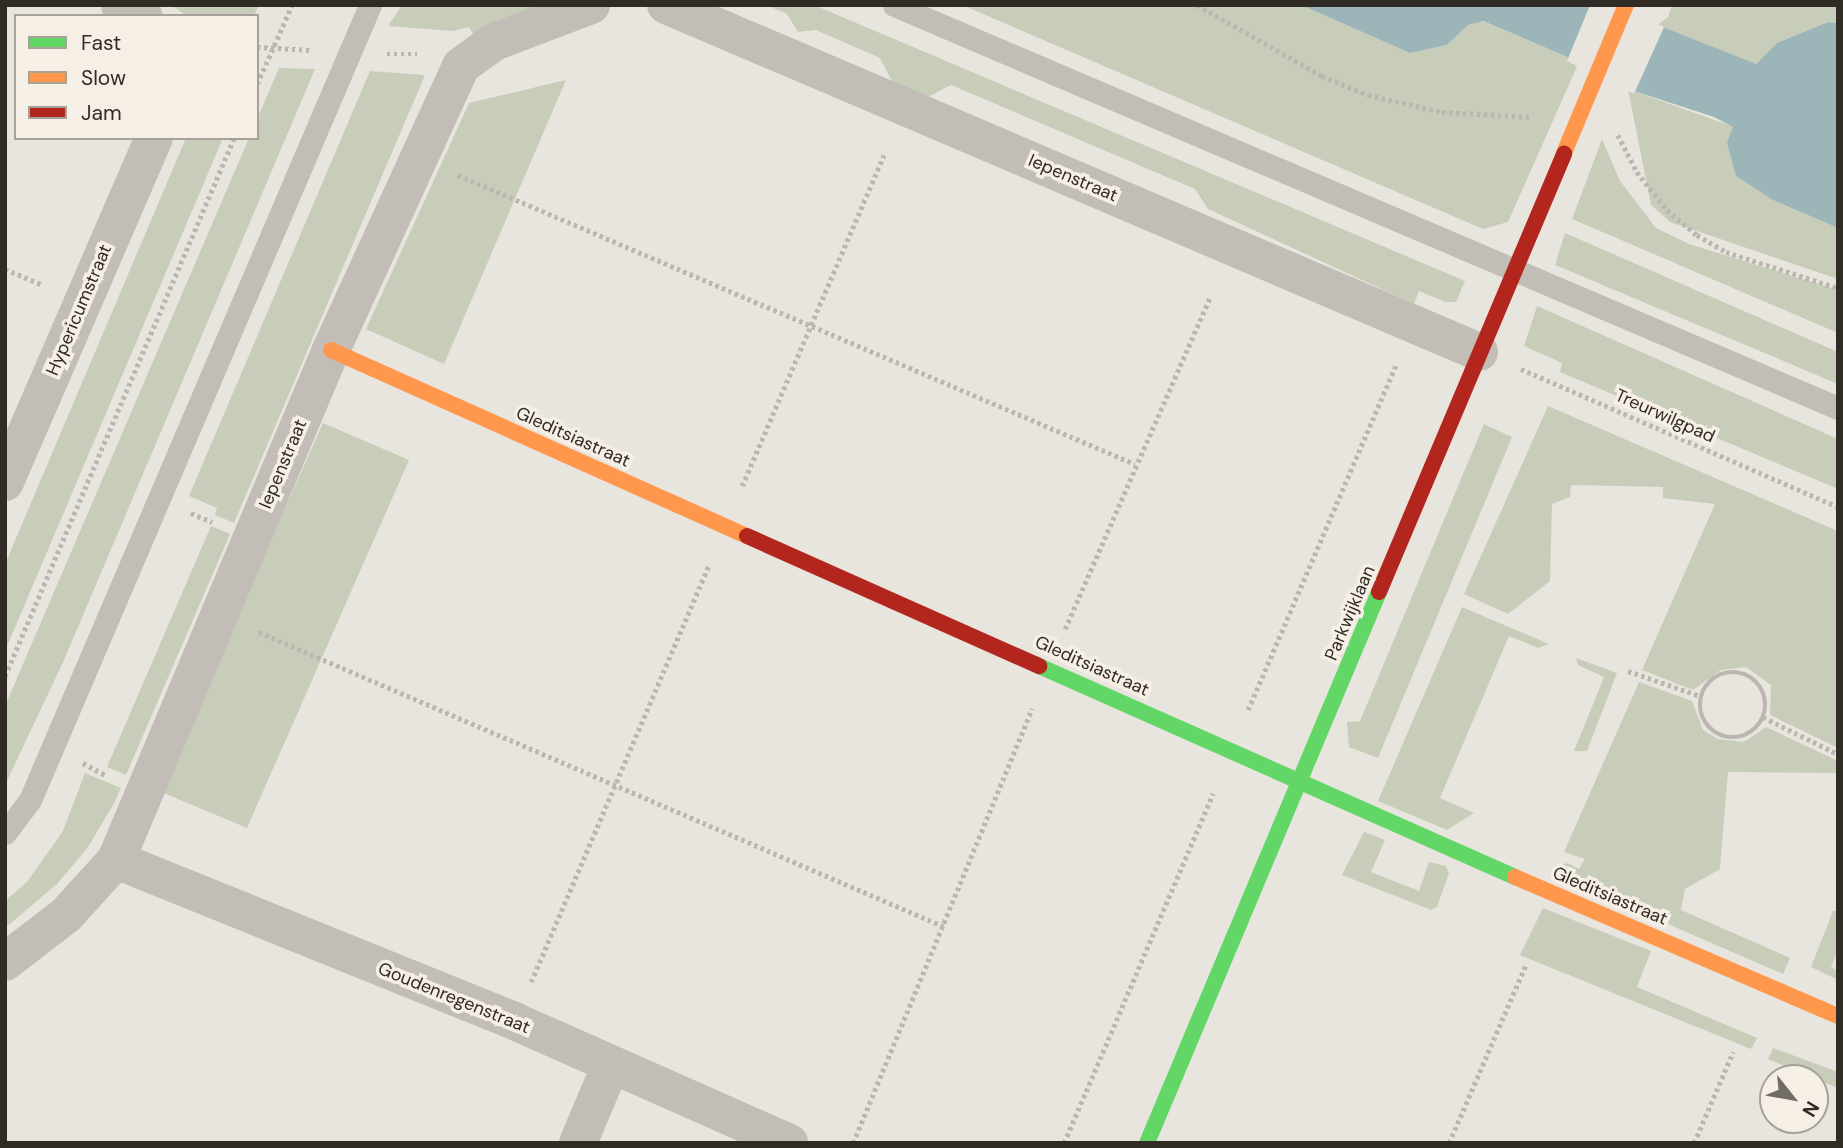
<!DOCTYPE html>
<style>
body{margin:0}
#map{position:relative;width:1843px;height:1148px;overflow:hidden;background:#e8e5de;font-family:"DM Sans",sans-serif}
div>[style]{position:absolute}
.green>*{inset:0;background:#c8cdb9}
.water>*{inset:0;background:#9cb5b8}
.pier>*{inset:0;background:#e8e5de}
.path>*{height:4.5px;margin-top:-2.25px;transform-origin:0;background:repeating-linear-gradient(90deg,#bbb6b0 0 3.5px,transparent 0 7px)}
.path>.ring{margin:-2.25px;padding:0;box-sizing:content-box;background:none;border:4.5px solid #bbb6b0;border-radius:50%}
.lane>*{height:23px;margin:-11.5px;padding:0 11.5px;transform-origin:11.5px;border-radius:11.5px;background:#c2bdb7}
.street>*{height:38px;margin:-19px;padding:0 19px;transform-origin:19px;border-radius:19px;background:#c2bdb7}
.fast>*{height:16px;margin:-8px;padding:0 8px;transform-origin:8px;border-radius:8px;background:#63d668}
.slow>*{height:16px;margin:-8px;padding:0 8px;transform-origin:8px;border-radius:8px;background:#ff974d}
.jam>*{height:16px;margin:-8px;padding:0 8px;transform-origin:8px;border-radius:8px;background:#b3261e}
span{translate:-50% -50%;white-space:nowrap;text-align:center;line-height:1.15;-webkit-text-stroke:7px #f6efe5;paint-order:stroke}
.street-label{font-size:18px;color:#312b26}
.frame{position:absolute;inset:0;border:7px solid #312b26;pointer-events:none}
.legend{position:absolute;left:14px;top:14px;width:245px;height:126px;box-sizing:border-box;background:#f6efe5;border:2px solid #a7a199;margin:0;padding:9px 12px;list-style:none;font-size:21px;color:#312b26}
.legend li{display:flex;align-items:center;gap:14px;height:35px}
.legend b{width:35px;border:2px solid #a7a199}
.north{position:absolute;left:1759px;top:1064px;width:70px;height:70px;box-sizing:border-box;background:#f6efe5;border:2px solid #a7a199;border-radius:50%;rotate:121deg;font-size:19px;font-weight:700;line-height:28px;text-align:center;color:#312b26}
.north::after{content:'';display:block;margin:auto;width:24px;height:32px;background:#716c66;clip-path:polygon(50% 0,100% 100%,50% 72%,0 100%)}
</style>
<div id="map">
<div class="green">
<div style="clip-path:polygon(171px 5px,259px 5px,254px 16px,187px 16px)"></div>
<div style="clip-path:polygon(402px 5px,543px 5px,474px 36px,469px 27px,453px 31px,388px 26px)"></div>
<div style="clip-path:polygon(766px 5px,814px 5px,1465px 281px,1456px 302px,1445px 302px,1419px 291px,1414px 304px,1208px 209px,1195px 189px,951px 85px,928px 97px,893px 83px,880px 58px,816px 30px,798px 32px,787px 14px)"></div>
<div style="clip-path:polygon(962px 5px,1301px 5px,1410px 53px,1447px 45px,1468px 25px,1482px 21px,1579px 62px,1508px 222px,1483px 229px)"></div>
<div style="clip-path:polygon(1672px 5px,1838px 5px,1838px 23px,1828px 22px,1777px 43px,1756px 64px,1746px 63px,1655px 27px,1668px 17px)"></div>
<div style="clip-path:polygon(279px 68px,315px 69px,64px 660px,5px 785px,5px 706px,249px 138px,257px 138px,257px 119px)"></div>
<div style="clip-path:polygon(370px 71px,425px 75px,234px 523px,215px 515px,217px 508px,189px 496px)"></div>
<div style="clip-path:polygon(566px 80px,444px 364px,366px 329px,469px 103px)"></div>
<div style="clip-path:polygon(1628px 89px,1734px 127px,1773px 200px,1838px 228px,1838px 279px,1670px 222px,1651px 205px)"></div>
<div style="clip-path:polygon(186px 138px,223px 138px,5px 651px,5px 564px)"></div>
<div style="clip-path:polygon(1602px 139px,1620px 181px,1656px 228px,1689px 244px,1838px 290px,1838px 333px,1572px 219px)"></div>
<div style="clip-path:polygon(1565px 233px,1838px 352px,1838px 384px,1555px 265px)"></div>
<div style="clip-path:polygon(1537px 306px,1838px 439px,1838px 489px,1560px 372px,1562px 363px,1524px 346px)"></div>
<div style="clip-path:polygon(1548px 406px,1838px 531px,1838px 748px,1770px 715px,1771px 685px,1746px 667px,1721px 670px,1693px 690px,1642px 670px,1715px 504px,1663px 498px,1663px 487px,1571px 485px,1570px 497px,1552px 504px,1550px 581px,1508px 614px,1464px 594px)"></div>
<div style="clip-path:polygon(323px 423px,409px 460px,247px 828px,159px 791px)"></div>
<div style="clip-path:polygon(1484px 424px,1512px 437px,1378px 758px,1349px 747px,1347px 722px,1360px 721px)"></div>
<div style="clip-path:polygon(211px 526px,230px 534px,126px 775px,107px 767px)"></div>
<div style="clip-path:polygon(1462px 607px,1549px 644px,1538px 648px,1509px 636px,1440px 798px,1474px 813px,1447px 830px,1378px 801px)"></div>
<div style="clip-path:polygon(1576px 658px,1617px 673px,1587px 751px,1574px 751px,1604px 677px,1578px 665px)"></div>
<div style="clip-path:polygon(1639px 682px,1692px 701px,1703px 730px,1718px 739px,1744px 742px,1766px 727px,1838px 761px,1838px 773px,1728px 772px,1720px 869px,1685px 889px,1681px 910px,1790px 958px,1783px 974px,1555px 875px,1561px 865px,1568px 863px,1579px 869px,1585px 859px,1564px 852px)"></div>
<div style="clip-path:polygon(85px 773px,121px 788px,113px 805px,88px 847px,57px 884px,5px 928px,5px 901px,27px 882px,63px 831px)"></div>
<div style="clip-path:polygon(1364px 832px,1385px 840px,1371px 872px,1419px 891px,1429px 862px,1446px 866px,1449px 873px,1437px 907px,1431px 910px,1342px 875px)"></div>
<div style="clip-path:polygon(1543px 908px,1651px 951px,1637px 987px,1757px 1038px,1751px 1049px,1520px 955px)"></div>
<div style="clip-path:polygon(1833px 911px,1838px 911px,1838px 950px,1831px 967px,1838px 971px,1838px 980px,1811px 967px)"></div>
<div style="clip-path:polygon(1773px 1048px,1838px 1072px,1838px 1088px,1768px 1059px)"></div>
</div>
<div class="water">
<div style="clip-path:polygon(1301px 5px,1607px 5px,1756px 64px,1777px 43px,1828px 22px,1838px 23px,1838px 228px,1773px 200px,1736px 176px,1727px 143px,1733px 127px,1714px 117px,1628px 89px,1579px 62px,1483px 21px,1468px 25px,1447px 45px,1410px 53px)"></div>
</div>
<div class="pier">
<div style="clip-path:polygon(1590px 5px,1616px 5px,1664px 27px,1634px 94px,1567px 61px)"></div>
</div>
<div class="path">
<div style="left:1197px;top:5px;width:144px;rotate:29.6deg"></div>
<div style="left:1322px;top:76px;width:50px;rotate:22.4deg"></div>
<div style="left:1368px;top:95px;width:76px;rotate:12.9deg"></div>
<div style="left:1442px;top:112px;width:90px;rotate:3.2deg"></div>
<div style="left:257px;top:47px;width:55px;rotate:3.1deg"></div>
<div style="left:387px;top:54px;width:30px"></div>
<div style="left:257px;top:84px;width:86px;rotate:-66.1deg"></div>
<div style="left:1618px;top:135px;width:42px;rotate:62.8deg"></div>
<div style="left:1637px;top:172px;width:48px;rotate:51.7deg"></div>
<div style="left:1667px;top:210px;width:39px;rotate:40deg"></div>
<div style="left:1697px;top:235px;width:34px;rotate:30deg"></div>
<div style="left:1726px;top:252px;width:118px;rotate:17.8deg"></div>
<div style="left:458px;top:175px;width:736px;rotate:23.12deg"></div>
<div style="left:5px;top:269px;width:41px;rotate:22.8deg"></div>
<div style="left:1521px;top:369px;width:346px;rotate:23.5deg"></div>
<div style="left:742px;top:486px;width:360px;rotate:-66.8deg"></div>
<div style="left:191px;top:513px;width:23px;rotate:23deg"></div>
<div style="left:1065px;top:629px;width:362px;rotate:-66.4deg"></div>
<div style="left:259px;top:632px;width:745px;rotate:23.26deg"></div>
<div style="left:1628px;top:671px;width:76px;rotate:19.1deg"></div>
<div class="ring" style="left:1700px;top:672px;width:61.5px;height:61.5px"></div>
<div style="left:5px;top:676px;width:585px;rotate:-66.94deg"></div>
<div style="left:1248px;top:710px;width:376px;rotate:-66.8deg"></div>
<div style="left:1763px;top:717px;width:84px;rotate:26.3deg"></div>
<div style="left:83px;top:763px;width:26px;rotate:28deg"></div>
<div style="left:531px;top:982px;width:454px;rotate:-66.9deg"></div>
<div style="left:853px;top:1143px;width:470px;rotate:-67.6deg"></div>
<div style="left:1064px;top:1143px;width:380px;rotate:-66.9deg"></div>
<div style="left:1449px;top:1143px;width:195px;rotate:-66.7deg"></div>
<div style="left:1694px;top:1143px;width:99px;rotate:-66.8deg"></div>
</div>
<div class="lane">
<div style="left:894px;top:5px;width:1026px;rotate:23.12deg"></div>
<div style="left:5px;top:833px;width:41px;rotate:-52.9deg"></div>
<div style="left:30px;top:800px;width:865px;rotate:-66.84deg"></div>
</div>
<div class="street">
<div style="left:120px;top:5px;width:26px;rotate:25deg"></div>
<div style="left:666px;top:5px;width:884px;rotate:23.11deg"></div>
<div style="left:5px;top:482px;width:375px;rotate:-66.6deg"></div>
<div style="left:116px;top:860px;width:429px;rotate:22deg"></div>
<div style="left:514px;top:1021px;width:301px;rotate:23.9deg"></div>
<div style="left:5px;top:962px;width:77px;rotate:-37.6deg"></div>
<div style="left:66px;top:915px;width:74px;rotate:-47.7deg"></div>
<div style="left:116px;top:860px;width:553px;rotate:-67.14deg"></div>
<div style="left:331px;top:350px;width:312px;rotate:-65.4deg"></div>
<div style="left:461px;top:66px;width:41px;rotate:-36deg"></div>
<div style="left:494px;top:42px;width:104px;rotate:-20.9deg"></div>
<div style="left:578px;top:1143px;width:85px;rotate:-67.1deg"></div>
</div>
<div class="fast">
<div style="left:1039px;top:666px;width:521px;rotate:23.91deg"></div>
<div style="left:1147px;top:1143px;width:598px;rotate:-67.17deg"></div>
</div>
<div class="slow">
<div style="left:1564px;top:153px;width:160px;rotate:-67.3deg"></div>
<div style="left:331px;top:350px;width:456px;rotate:24.1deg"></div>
<div style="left:1515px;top:877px;width:352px;rotate:23.3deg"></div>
</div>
<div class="jam">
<div style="left:747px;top:536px;width:320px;rotate:24deg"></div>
<div style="left:1379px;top:592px;width:476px;rotate:-67.1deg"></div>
</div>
<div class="street-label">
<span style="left:1073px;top:178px;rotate:23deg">Iepenstraat</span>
<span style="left:79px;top:310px;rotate:-67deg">Hypericumstraat</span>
<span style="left:1665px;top:416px;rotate:24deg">Treurwilgpad</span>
<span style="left:573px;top:437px;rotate:24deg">Gleditsiastraat</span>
<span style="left:283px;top:464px;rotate:-67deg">Iepenstraat</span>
<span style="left:1350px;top:613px;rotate:-67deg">Parkwijklaan</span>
<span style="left:1092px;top:666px;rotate:24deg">Gleditsiastraat</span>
<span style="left:1610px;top:896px;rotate:23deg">Gleditsiastraat</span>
<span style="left:454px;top:998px;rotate:22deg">Goudenregenstraat</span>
</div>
<div class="frame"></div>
<ul class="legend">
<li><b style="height:9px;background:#63d668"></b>Fast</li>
<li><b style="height:9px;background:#ff974d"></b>Slow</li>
<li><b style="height:9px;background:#b3261e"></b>Jam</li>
</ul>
<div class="north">N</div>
</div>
